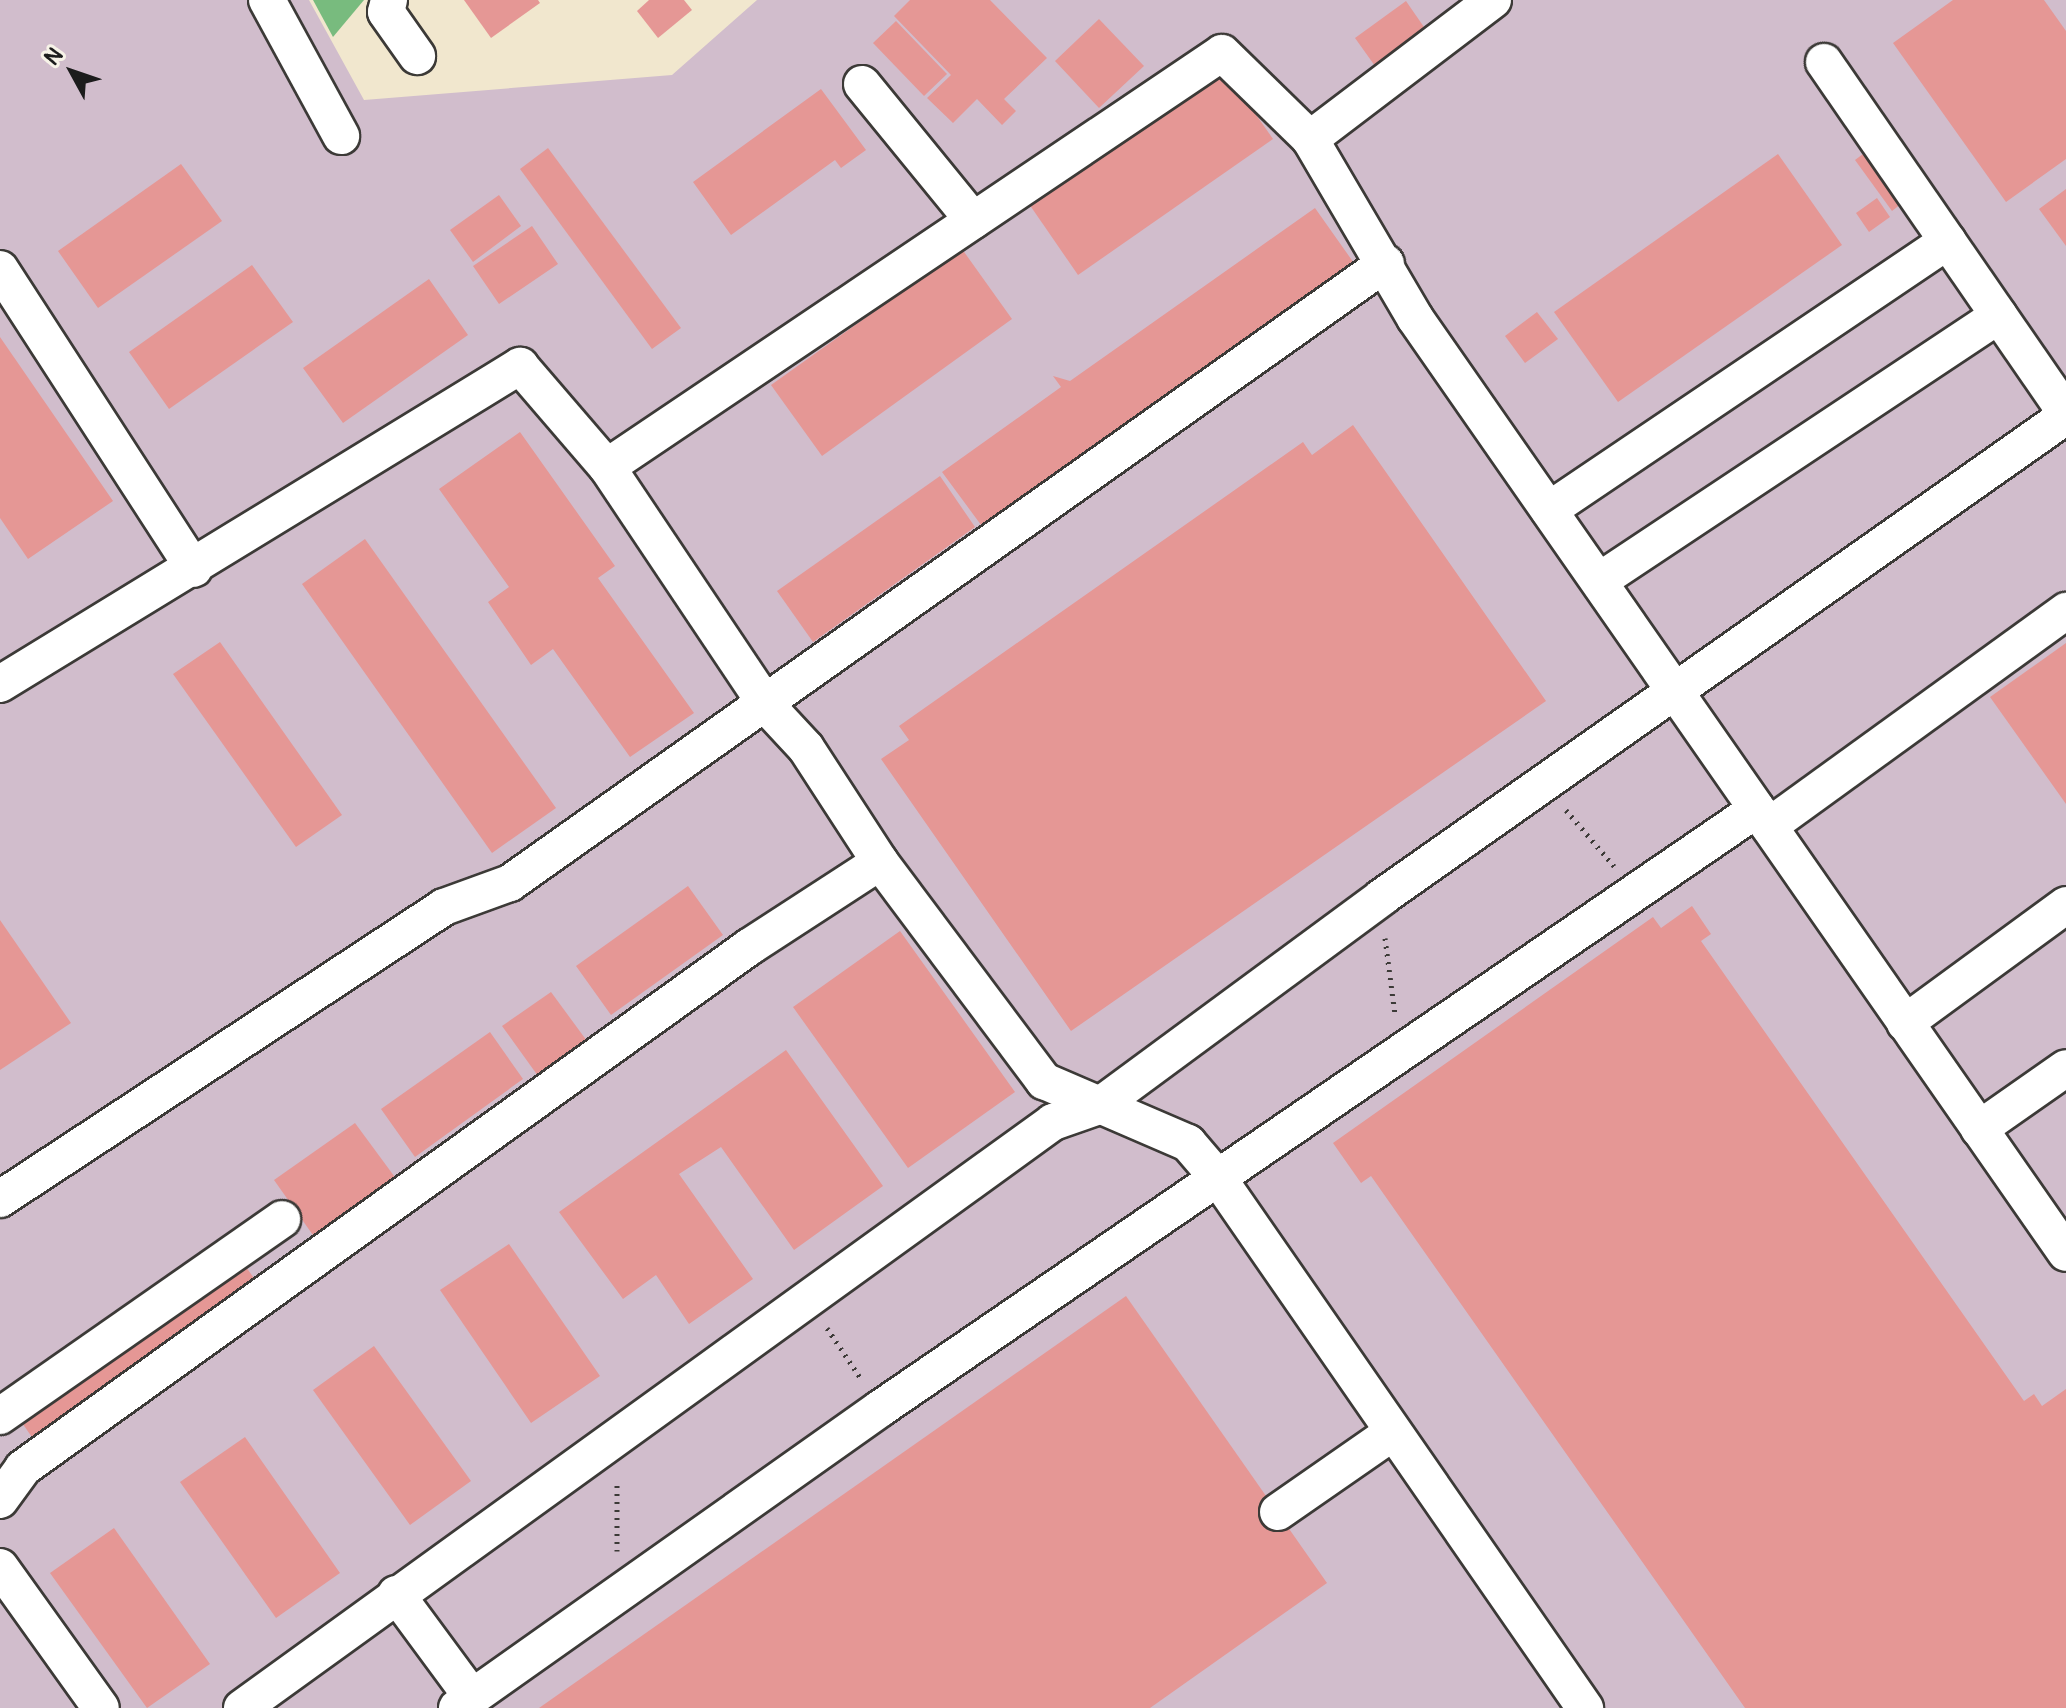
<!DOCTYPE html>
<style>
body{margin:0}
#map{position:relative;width:2066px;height:1708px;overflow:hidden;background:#f1e7ce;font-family:Pangolin,sans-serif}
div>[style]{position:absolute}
.industrial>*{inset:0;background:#d1bdcc}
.forest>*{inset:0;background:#78bb7e}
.building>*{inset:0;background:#e59795}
.path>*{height:5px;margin-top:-2.5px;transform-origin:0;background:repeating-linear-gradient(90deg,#3c3a37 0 2px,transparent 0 8px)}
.roads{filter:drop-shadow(2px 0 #3c3a37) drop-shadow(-2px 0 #3c3a37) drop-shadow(0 2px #3c3a37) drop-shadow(0 -2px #3c3a37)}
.minor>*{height:36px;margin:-18px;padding:0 18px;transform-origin:18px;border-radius:18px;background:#fff}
span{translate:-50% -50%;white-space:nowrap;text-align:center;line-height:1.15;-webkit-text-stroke:7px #f7f3e8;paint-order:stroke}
.north{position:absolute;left:32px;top:32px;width:80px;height:80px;-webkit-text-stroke:6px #f7f3e8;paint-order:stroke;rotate:310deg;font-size:22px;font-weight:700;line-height:32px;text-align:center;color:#1c1c1c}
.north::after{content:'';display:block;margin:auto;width:28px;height:36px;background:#1c1c1c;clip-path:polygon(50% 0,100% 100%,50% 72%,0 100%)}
</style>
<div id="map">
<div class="industrial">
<div style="clip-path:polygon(0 0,309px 0,364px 100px,672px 75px,757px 0,2066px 0,2066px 1708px,0 1708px)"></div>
</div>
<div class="forest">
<div style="clip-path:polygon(313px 0,364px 0,333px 37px)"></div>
</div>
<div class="building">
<div style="clip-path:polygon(464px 0,538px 0,540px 3px,491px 38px)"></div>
<div style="clip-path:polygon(649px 0,684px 0,692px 10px,658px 38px,637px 11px)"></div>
<div style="clip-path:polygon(910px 0,990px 0,1047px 58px,1004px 99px,1016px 111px,1002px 125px,977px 99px,953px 123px,927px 98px,951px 75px,894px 16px)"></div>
<div style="clip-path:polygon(1953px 0,2044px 0,2066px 31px,2066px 159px,2006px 202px,1893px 43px)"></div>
<div style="clip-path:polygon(1406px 1px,1426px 30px,1375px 66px,1355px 38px)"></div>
<div style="clip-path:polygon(1099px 19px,1144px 66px,1099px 108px,1055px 61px)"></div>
<div style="clip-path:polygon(896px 21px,947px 74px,924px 96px,873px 43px)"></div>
<div style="clip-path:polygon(1221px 65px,1273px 139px,1078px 275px,1027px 201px)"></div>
<div style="clip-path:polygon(821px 89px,866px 150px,841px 168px,835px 160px,731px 235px,693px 182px)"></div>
<div style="clip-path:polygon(1875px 145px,1911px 196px,1892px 211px,1855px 160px)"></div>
<div style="clip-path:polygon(548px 148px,681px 328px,652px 349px,520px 169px)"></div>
<div style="clip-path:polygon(1778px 154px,1842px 245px,1618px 402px,1554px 312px)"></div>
<div style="clip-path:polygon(181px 164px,222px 221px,98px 308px,58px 251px)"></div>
<div style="clip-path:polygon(2066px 189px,2066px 246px,2039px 209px)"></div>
<div style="clip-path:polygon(499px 195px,521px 226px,473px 262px,450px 230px)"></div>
<div style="clip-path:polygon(1877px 198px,1890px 217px,1869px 232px,1856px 213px)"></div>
<div style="clip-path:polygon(1315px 208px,1356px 266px,984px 529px,942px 472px,1061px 387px,1053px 376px,1070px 381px)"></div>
<div style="clip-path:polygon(532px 226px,558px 264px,499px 304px,473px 266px)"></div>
<div style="clip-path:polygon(962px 249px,1012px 319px,822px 456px,771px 385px)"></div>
<div style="clip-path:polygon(252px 265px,293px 322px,169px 409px,129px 352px)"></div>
<div style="clip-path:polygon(429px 279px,468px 335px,343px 423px,303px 368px)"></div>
<div style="clip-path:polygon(1537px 312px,1558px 339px,1525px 363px,1505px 336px)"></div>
<div style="clip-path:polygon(0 337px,113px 501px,28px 559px,0 518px)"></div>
<div style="clip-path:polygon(1353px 425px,1546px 701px,1071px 1031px,881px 759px,909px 740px,899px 726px,1303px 442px,1312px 455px)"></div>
<div style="clip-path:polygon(520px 432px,615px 566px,598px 578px,694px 713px,630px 757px,553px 649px,531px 665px,488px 602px,509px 587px,439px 489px)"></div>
<div style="clip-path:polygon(940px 476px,975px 527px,813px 642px,777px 591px)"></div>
<div style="clip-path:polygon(365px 539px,556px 808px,492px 853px,302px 584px)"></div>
<div style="clip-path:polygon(220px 642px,342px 815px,296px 847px,173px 674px)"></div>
<div style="clip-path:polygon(2066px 643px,2066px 804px,1990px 697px)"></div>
<div style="clip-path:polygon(688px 886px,723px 935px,611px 1015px,576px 966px)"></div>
<div style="clip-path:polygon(1692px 906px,1711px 934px,1701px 941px,2024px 1401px,2034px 1394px,2042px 1406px,2066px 1389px,2066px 1708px,1745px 1708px,1371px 1176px,1361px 1183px,1333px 1143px,1653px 917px,1661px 928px)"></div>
<div style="clip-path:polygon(0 920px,71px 1023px,0 1070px)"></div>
<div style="clip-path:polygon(900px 931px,1015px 1092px,908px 1168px,793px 1007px)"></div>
<div style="clip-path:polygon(551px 992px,587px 1041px,538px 1076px,502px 1026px)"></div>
<div style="clip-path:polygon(490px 1032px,523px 1079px,415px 1157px,381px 1109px)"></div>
<div style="clip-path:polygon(786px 1050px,883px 1186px,794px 1250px,721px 1147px,679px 1174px,753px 1279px,689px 1324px,656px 1275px,623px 1299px,559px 1212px)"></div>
<div style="clip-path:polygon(355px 1123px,397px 1180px,315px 1238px,274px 1180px)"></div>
<div style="clip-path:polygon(509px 1244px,600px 1376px,531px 1423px,440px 1290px)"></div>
<div style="clip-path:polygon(241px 1260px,256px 1281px,34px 1440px,20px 1420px)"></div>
<div style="clip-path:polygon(1126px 1296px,1327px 1583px,1150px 1708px,539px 1708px)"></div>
<div style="clip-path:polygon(374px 1346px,471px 1481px,410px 1525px,313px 1390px)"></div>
<div style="clip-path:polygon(245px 1437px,340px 1573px,276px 1618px,180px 1482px)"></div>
<div style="clip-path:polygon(114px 1528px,210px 1664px,147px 1708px,50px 1573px)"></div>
</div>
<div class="path">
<div style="left:1566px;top:810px;width:74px;rotate:49.4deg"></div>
<div style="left:1385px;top:938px;width:77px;rotate:82.5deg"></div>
<div style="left:827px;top:1328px;width:63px;rotate:56.1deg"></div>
<div style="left:617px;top:1551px;width:70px;rotate:-90deg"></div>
</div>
<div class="roads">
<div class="minor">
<div style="left:267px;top:0;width:155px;rotate:61.4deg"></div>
<div style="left:389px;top:0;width:12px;rotate:104deg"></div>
<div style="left:386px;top:12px;width:54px;rotate:54.8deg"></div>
<div style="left:1493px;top:0;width:230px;rotate:142.8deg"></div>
<div style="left:1310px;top:139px;width:208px;rotate:59.6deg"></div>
<div style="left:1415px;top:318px;width:1139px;rotate:55.15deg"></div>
<div style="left:1824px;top:62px;width:426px;rotate:55.4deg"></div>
<div style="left:862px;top:84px;width:176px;rotate:50.8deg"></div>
<div style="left:0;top:269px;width:357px;rotate:57.1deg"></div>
<div style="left:607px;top:467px;width:741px;rotate:-33.95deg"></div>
<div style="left:1222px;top:53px;width:123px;rotate:44.3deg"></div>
<div style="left:1549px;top:510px;width:481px;rotate:-34deg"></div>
<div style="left:1599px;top:581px;width:480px;rotate:-33.6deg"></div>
<div style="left:0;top:684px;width:610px;rotate:-31.45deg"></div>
<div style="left:520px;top:366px;width:133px;rotate:49.3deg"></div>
<div style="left:607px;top:467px;width:288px;rotate:56.2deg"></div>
<div style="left:767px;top:706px;width:57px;rotate:47.1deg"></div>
<div style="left:806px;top:748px;width:136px;rotate:57deg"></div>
<div style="left:880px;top:862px;width:274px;rotate:53.2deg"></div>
<div style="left:1044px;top:1081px;width:157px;rotate:23.3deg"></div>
<div style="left:1188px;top:1143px;width:46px;rotate:49.4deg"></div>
<div style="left:1218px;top:1178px;width:645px;rotate:55.3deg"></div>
<div style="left:1769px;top:826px;width:367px;rotate:-35.9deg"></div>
<div style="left:1905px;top:1023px;width:200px;rotate:-36.2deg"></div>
<div style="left:1979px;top:1129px;width:106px;rotate:-35deg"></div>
<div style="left:0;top:1199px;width:531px;rotate:-33.33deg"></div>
<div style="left:444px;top:907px;width:70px;rotate:-20deg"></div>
<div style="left:510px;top:883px;width:1073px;rotate:-35.29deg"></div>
<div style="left:0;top:1416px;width:344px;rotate:-34.9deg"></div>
<div style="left:0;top:1500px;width:39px;rotate:-54deg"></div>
<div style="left:23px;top:1468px;width:894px;rotate:-35.66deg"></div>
<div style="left:749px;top:947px;width:156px;rotate:-33deg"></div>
<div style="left:1278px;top:1512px;width:140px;rotate:-34.8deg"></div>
<div style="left:0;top:1567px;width:173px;rotate:54.4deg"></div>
<div style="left:396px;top:1594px;width:128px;rotate:53.6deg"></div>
<div style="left:242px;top:1708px;width:1001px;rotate:-35.85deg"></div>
<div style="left:1053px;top:1122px;width:49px;rotate:-19.2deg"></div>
<div style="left:1099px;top:1106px;width:352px;rotate:-36.4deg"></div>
<div style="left:1382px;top:897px;width:836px;rotate:-35.12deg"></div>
<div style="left:457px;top:1708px;width:519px;rotate:-35.28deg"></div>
<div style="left:881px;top:1408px;width:1061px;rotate:-34.36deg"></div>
</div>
</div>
<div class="north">N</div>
</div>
